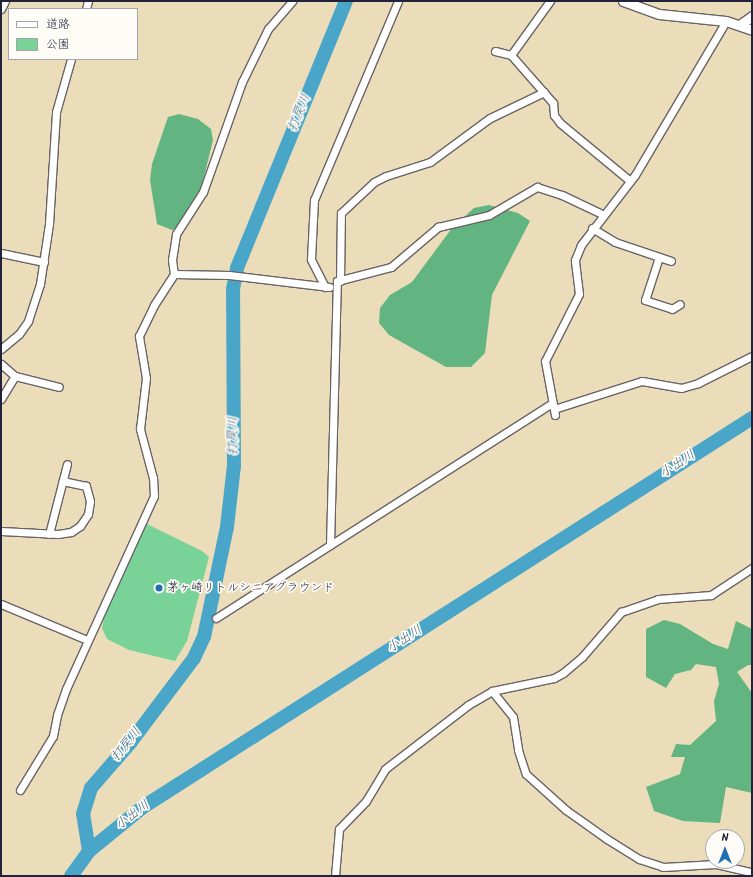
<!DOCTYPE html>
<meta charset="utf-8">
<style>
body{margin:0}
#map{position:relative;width:753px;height:877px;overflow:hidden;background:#ecddba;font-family:Kalam,"Klee One",sans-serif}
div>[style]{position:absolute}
.green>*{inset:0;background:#79d399}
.forest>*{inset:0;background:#62b581}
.river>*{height:14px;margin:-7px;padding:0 7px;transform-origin:7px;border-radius:7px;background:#49a6c8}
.roads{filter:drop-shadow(1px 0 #696367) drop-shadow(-1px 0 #696367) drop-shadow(0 1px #696367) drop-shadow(0 -1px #696367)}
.minor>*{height:7px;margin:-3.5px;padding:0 3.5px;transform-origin:3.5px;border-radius:3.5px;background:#fff}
.tertiary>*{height:9px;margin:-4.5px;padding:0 4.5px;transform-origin:4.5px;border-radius:4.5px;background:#fff}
.dots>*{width:11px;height:11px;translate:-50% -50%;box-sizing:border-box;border:2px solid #fdfcf7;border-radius:50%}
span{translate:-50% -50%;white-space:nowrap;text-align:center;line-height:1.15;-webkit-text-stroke:3.5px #fdfcf7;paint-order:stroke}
.poi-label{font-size:12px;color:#22223b}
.left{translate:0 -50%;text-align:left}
.water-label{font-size:13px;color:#345d7a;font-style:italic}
.frame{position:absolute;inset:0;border:2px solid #22223b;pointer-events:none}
.legend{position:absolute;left:8px;top:8px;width:130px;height:52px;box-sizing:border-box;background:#fdfcf7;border:1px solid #a5a5ac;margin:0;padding:5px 7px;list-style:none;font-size:12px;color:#22223b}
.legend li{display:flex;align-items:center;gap:8px;height:20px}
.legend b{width:20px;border:1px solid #a5a5ac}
.north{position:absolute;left:705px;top:829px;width:40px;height:40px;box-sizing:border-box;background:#fdfcf7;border:1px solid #a5a5ac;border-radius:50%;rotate:0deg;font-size:11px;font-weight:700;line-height:16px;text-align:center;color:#22223b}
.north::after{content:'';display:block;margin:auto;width:14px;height:18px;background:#1f6fb2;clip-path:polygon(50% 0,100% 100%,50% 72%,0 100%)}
</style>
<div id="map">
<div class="green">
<div style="clip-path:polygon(145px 523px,202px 551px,209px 557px,187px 641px,175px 661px,129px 650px,107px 639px,102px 628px,104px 617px)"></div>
</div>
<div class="forest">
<div style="clip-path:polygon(179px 114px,198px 119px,211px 129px,213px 140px,202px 185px,180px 227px,172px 230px,157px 224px,150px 180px,152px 164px,168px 117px)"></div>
<div style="clip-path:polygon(489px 205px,518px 213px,530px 221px,492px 295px,485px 353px,471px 367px,446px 367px,389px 335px,379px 323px,380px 308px,390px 295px,412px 282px,452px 228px,474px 208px)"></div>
<div style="clip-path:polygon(664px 620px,680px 624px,713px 644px,728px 649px,736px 621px,752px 629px,752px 665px,748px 665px,737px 672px,752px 693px,752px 793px,726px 787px,720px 823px,683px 821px,654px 811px,646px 787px,680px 774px,685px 757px,671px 757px,676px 744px,690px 745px,716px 721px,714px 701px,719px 684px,716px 667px,696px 664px,691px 670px,675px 674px,666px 688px,646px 677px,646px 629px)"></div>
</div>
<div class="river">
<div style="left:89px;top:851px;width:37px;rotate:-99deg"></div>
<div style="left:83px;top:814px;width:27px;rotate:-73deg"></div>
<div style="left:91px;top:788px;width:60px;rotate:-49.1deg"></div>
<div style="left:130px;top:743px;width:106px;rotate:-53deg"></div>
<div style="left:194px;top:658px;width:23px;rotate:-65deg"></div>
<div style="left:204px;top:637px;width:112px;rotate:-78.2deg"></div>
<div style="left:227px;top:527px;width:61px;rotate:-83.5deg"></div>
<div style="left:234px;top:466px;width:177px;rotate:-90.3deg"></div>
<div style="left:233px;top:289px;width:21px;rotate:-79deg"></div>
<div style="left:237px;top:268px;width:288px;rotate:-67.8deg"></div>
<div style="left:71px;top:876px;width:31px;rotate:-54deg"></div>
<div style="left:89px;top:851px;width:70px;rotate:-39.2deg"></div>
<div style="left:143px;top:807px;width:723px;rotate:-32.57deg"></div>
</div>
<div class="roads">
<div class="minor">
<div style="left:1px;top:9px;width:9px;rotate:-63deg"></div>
<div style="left:86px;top:9px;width:8px;rotate:-76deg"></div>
<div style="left:495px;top:51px;width:16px;rotate:14deg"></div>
<div style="left:511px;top:55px;width:64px;rotate:48.8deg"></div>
<div style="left:553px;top:103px;width:12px;rotate:85deg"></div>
<div style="left:554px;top:115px;width:10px;rotate:53deg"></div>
<div style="left:560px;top:123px;width:91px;rotate:39.6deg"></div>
<div style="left:511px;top:55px;width:67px;rotate:-54.2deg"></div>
<div style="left:592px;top:228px;width:27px;rotate:31deg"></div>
<div style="left:615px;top:242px;width:59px;rotate:18.7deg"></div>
<div style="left:1px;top:253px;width:44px;rotate:11.8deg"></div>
<div style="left:659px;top:257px;width:45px;rotate:108deg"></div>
<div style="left:645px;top:300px;width:28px;rotate:18deg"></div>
<div style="left:672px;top:309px;width:9px;rotate:-32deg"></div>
<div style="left:174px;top:274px;width:55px;rotate:1deg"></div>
<div style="left:229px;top:275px;width:101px;rotate:6.8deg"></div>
<div style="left:340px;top:281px;width:68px;rotate:-89.2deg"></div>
<div style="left:341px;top:213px;width:45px;rotate:-43.2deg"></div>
<div style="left:374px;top:182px;width:13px;rotate:-27deg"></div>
<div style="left:386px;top:176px;width:46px;rotate:-17.7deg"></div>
<div style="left:430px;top:162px;width:74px;rotate:-36.3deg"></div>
<div style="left:490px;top:118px;width:60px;rotate:-25.7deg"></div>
<div style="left:325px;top:287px;width:31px;rotate:-117deg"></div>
<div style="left:311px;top:259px;width:59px;rotate:-87.1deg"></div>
<div style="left:314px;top:200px;width:216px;rotate:-67.1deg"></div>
<div style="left:1px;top:349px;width:23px;rotate:-40deg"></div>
<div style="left:19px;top:334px;width:16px;rotate:-55deg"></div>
<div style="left:28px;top:321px;width:39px;rotate:-72deg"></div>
<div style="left:40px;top:284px;width:61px;rotate:-81.5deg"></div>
<div style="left:49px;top:224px;width:112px;rotate:-86.4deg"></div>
<div style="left:56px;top:112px;width:55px;rotate:-74.2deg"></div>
<div style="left:1px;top:364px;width:18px;rotate:41deg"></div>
<div style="left:15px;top:376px;width:45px;rotate:14deg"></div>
<div style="left:1px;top:399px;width:27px;rotate:-59deg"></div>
<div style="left:554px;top:409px;width:92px;rotate:-17.7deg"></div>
<div style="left:642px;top:381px;width:40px;rotate:10deg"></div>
<div style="left:681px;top:388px;width:18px;rotate:-16deg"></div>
<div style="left:698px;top:383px;width:60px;rotate:-26.6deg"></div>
<div style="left:555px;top:415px;width:55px;rotate:-100.5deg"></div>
<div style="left:545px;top:361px;width:75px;rotate:-63.1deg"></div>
<div style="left:579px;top:294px;width:34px;rotate:-97deg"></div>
<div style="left:575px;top:260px;width:16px;rotate:-68deg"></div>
<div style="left:581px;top:245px;width:88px;rotate:-52.4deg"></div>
<div style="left:635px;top:175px;width:179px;rotate:-59.4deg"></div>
<div style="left:1px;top:531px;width:57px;rotate:3deg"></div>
<div style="left:58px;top:534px;width:13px;rotate:-9deg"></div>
<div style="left:71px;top:532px;width:11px;rotate:-34deg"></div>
<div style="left:80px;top:526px;width:14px;rotate:-56deg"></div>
<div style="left:88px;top:514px;width:13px;rotate:-81deg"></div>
<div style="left:90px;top:501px;width:16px;rotate:-105deg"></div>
<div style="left:86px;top:486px;width:24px;rotate:-168deg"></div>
<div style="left:49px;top:534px;width:72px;rotate:-75.6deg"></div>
<div style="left:330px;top:545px;width:264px;rotate:-88.5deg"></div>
<div style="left:337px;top:281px;width:56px;rotate:-14.5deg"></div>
<div style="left:391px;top:267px;width:62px;rotate:-40.4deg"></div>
<div style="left:438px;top:227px;width:52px;rotate:-13.2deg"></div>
<div style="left:489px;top:215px;width:56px;rotate:-30.3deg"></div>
<div style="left:537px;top:187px;width:26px;rotate:18deg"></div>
<div style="left:562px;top:195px;width:44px;rotate:25.4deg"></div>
<div style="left:1px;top:604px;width:93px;rotate:22.7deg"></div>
<div style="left:216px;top:618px;width:399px;rotate:-32.6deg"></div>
<div style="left:492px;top:691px;width:33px;rotate:51deg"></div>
<div style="left:513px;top:717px;width:33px;rotate:81deg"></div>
<div style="left:518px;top:750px;width:25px;rotate:72deg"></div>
<div style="left:526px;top:774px;width:54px;rotate:42deg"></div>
<div style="left:566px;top:810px;width:50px;rotate:35.3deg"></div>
<div style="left:607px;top:839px;width:38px;rotate:32deg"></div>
<div style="left:639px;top:859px;width:25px;rotate:18deg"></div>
<div style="left:663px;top:867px;width:53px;rotate:-3.2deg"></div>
<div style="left:716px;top:864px;width:37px;rotate:13deg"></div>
<div style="left:20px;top:790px;width:63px;rotate:-58.6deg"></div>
<div style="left:53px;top:736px;width:21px;rotate:-79deg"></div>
<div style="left:57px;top:715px;width:28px;rotate:-71deg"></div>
<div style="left:66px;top:689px;width:212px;rotate:-65.5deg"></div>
<div style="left:154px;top:496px;width:18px;rotate:-93deg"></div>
<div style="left:153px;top:478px;width:51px;rotate:-104.9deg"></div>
<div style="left:140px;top:429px;width:51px;rotate:-83.3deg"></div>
<div style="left:146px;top:378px;width:43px;rotate:-99.5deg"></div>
<div style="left:139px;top:336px;width:34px;rotate:-64deg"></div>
<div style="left:154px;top:305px;width:37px;rotate:-57deg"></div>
<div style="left:174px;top:274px;width:14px;rotate:-98deg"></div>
<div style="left:172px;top:260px;width:26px;rotate:-81deg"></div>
<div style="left:176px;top:234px;width:50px;rotate:-57.3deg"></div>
<div style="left:203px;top:192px;width:117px;rotate:-70.5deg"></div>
<div style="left:242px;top:82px;width:59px;rotate:-63.9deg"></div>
<div style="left:268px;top:29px;width:37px;rotate:-49deg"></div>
<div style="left:335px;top:876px;width:47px;rotate:-85.1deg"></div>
<div style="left:339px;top:829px;width:39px;rotate:-46deg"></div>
<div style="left:366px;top:801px;width:37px;rotate:-59deg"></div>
<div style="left:385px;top:769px;width:105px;rotate:-37.6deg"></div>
<div style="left:468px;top:705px;width:28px;rotate:-30deg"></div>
<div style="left:492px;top:691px;width:63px;rotate:-11.8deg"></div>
<div style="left:554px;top:678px;width:10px;rotate:-29deg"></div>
<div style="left:563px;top:673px;width:25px;rotate:-40deg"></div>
<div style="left:582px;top:657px;width:60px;rotate:-49.1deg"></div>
<div style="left:621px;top:612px;width:39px;rotate:-19deg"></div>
<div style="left:658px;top:599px;width:53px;rotate:-4.3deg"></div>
<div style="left:711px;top:595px;width:49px;rotate:-33.4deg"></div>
</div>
<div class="tertiary">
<div style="left:623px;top:1px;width:38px;rotate:20deg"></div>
<div style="left:659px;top:14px;width:67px;rotate:6deg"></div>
<div style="left:726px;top:21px;width:28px;rotate:19deg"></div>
<div style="left:741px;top:24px;width:14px;rotate:-36deg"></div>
</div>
</div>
<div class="dots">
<div style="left:159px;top:588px;background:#1f6fb2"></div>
</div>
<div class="poi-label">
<span class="left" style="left:167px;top:588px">茅ヶ崎リトルシニアグラウンド</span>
</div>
<div class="water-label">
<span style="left:300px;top:113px;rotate:-68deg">打戻川</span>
<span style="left:234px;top:436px;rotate:-90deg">打戻川</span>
<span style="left:678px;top:465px;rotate:-33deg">小出川</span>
<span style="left:405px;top:640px;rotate:-33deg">小出川</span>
<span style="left:127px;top:745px;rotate:-51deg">打戻川</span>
<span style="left:133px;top:816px;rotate:-37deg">小出川</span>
</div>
<div class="frame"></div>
<ul class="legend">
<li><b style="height:5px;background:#fff"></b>道路</li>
<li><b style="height:11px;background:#79d399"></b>公園</li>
</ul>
<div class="north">N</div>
</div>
